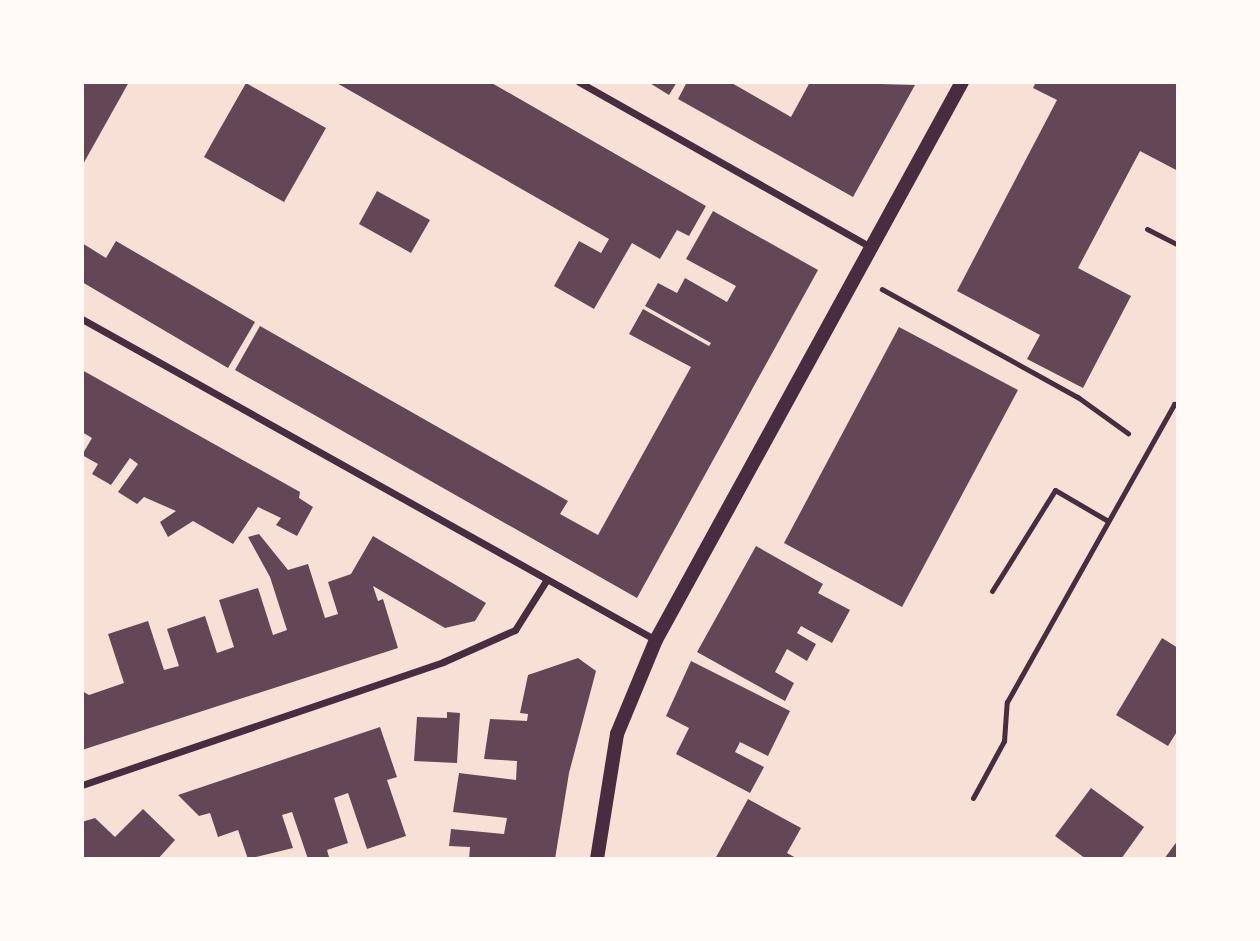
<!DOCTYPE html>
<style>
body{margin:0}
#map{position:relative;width:1260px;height:941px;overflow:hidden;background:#f7e1d7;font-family:"Source Serif 4",serif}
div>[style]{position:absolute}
.building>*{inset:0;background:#644757}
.path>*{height:4.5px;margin:-2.25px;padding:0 2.25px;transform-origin:2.25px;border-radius:2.25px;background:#4a2c40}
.service>*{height:5px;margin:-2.5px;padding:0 2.5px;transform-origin:2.5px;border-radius:2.5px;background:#4a2c40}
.minor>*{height:7px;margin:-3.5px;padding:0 3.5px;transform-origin:3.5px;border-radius:3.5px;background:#4a2c40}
.secondary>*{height:14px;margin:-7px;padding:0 7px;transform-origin:7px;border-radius:7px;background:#4a2c40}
span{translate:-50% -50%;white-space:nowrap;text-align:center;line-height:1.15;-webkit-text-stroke:5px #fffaf5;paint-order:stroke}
.frame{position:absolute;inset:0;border:84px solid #fffaf5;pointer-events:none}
</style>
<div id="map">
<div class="building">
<div style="clip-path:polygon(82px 82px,129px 82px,82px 166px)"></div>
<div style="clip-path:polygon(335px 82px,490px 82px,706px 206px,689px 236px,677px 230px,660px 259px,632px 243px,594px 309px,554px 286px,579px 241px,601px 253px,609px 239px)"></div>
<div style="clip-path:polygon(648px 82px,677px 82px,669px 95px)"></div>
<div style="clip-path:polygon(687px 82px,730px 82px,791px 117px,810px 82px,915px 85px,853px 197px,678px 99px)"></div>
<div style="clip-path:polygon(1036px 82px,1178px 82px,1178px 171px,1140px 151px,1078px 268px,1131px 296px,1083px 388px,1027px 359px,1040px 335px,957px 291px,1057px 100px,1033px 88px)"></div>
<div style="clip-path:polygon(246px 83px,326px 128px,284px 202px,204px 157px)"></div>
<div style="clip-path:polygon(377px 191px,430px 220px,411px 253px,359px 224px)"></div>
<div style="clip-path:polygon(713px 211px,818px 270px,637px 598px,235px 370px,260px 326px,568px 501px,560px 514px,598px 535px,691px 367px,629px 334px,643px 309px,709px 346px,711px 343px,645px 306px,658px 283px,677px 293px,685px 278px,727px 302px,736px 286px,686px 259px)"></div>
<div style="clip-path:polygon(116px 241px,255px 322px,228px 368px,82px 282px,82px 243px,106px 258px)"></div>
<div style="clip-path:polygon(899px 327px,1018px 390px,902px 607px,784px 543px)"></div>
<div style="clip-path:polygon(82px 370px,300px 492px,299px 498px,313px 507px,297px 536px,276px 525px,281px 518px,258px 507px,233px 544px,193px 521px,168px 537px,160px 522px,176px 511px,144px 497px,137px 504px,118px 492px,138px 464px,130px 458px,111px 485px,92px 474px,98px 464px,82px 455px,92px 438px,82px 432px)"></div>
<div style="clip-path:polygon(259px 534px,288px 570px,308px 564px,325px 618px,338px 614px,328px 582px,351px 574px,373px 536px,486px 603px,475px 621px,445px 628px,373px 586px,378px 601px,383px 599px,398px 648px,82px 750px,82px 691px,89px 695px,124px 683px,108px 634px,148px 621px,164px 670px,179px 666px,167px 629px,205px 616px,217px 653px,234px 647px,219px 600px,258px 588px,273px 635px,287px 630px,270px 577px,248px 537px)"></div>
<div style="clip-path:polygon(756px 546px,823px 584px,818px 593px,850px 610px,832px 643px,801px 626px,797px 633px,816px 644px,807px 661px,787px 649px,775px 672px,794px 683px,785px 701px,697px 652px)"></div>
<div style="clip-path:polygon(1162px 638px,1178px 648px,1178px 730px,1168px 746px,1116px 715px)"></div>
<div style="clip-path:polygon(578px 658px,596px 671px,569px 773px,555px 859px,469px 859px,470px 847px,449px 846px,451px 829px,504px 834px,507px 818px,453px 812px,459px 773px,516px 780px,517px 761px,484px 759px,490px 719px,527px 721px,528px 714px,520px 713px,528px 675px)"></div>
<div style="clip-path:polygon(691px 661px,790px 711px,768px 756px,740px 742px,735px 752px,764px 767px,750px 793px,676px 754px,689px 728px,666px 716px)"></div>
<div style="clip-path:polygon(447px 712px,460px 713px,457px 763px,414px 761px,417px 717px,447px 718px)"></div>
<div style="clip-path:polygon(380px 727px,397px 777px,387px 780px,406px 836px,367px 849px,348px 793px,334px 798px,348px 843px,327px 850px,329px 857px,324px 859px,308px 859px,292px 812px,282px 815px,293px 848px,248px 859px,238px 830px,218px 837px,210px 813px,199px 816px,178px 795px)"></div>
<div style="clip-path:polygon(1091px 788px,1144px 827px,1121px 859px,1086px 859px,1055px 836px)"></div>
<div style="clip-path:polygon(748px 799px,801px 828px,787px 853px,798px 859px,715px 859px)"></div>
<div style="clip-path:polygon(143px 809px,175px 840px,158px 859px,82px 859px,82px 822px,95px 818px,115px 837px)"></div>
<div style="clip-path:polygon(1178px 840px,1178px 859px,1164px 859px)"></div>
</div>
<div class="path">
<div style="left:882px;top:289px;width:224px;rotate:28.9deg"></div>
<div style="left:1078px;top:397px;width:62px;rotate:35.8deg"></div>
</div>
<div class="service">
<div style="left:1147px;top:229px;width:35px;rotate:27deg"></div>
<div style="left:992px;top:591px;width:119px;rotate:-58deg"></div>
<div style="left:1055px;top:490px;width:61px;rotate:30.3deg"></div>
<div style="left:973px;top:798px;width:65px;rotate:-61.5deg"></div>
<div style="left:1004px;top:741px;width:39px;rotate:-86deg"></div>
<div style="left:1007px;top:702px;width:342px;rotate:-60.7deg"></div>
<div style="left:1174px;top:404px;width:4px;rotate:27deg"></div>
</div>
<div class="minor">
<div style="left:579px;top:82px;width:333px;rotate:29.5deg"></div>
<div style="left:82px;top:319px;width:658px;rotate:29.22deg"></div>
<div style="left:82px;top:785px;width:381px;rotate:-18.8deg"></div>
<div style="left:443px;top:662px;width:79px;rotate:-24deg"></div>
<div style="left:515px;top:630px;width:58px;rotate:-57.7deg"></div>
</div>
<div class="secondary">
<div style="left:597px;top:859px;width:127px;rotate:-80.9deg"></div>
<div style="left:617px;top:734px;width:102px;rotate:-67.5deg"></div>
<div style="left:656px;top:640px;width:636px;rotate:-61.26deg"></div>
</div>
<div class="frame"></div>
</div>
